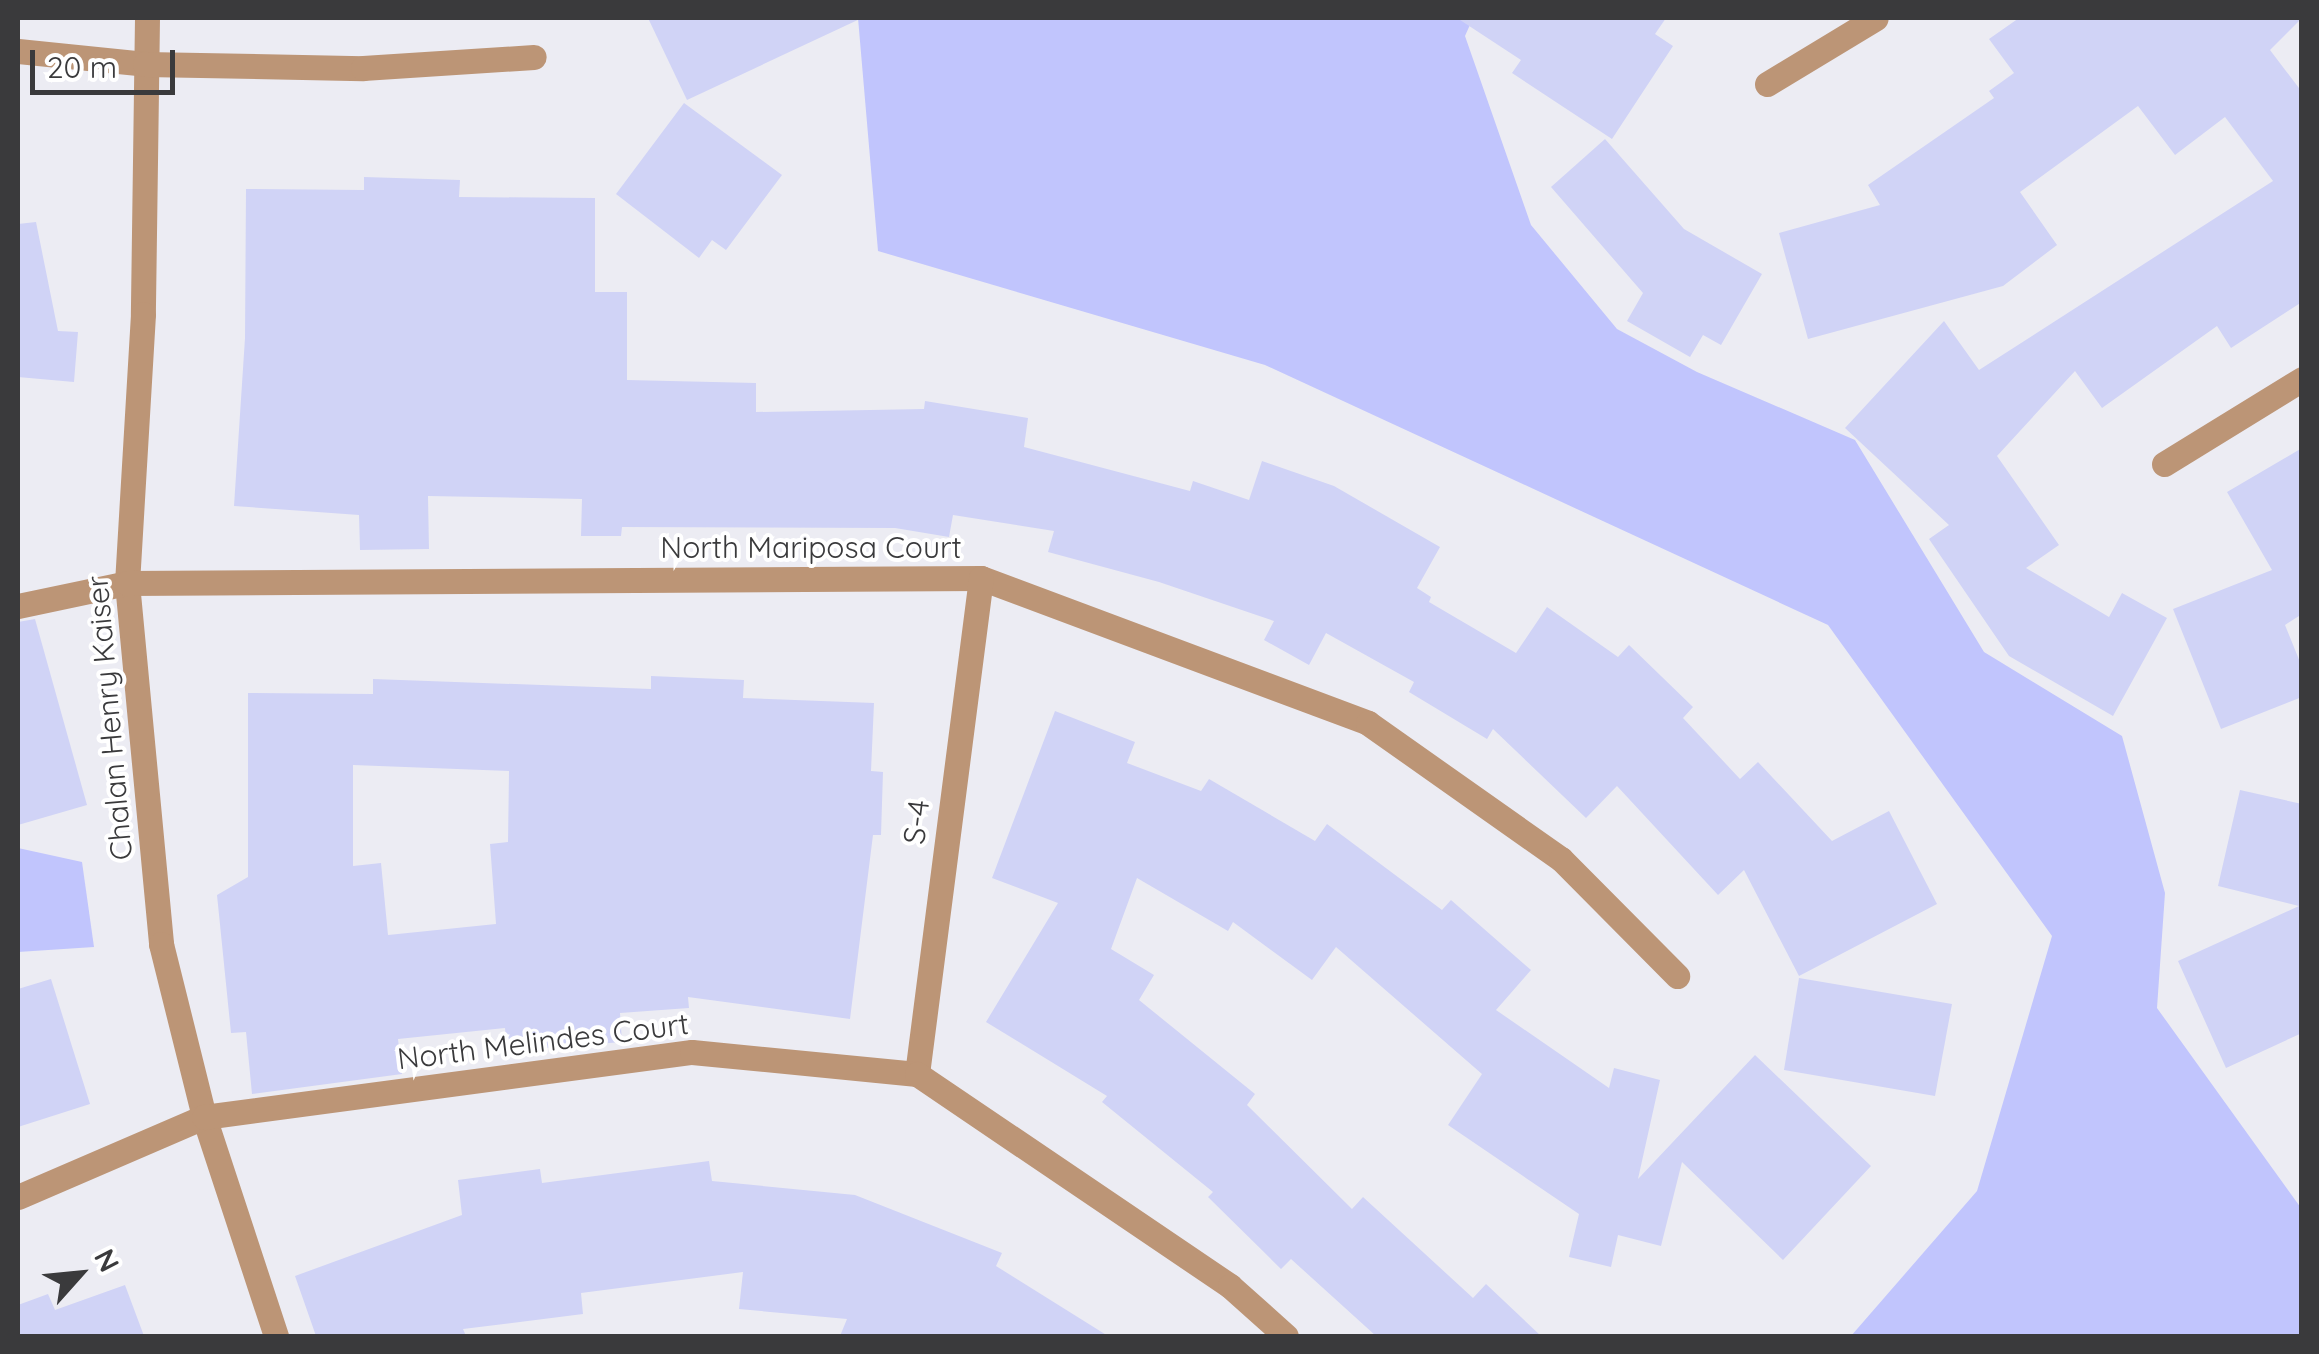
<!DOCTYPE html>
<style>
body{margin:0}
#map{position:relative;width:2319px;height:1354px;overflow:hidden;background:#ececf3;font-family:Quicksand,sans-serif}
div>[style]{position:absolute}
.green>*{inset:0;background:#c1c5fd}
.building>*{inset:0;background:#d0d3f6}
.minor>*{height:25px;margin:-12.5px;padding:0 12.5px;transform-origin:12.5px;border-radius:12.5px;background:#bc9576}
span{translate:-50% -50%;white-space:nowrap;text-align:center;line-height:1.15;-webkit-text-stroke:8px #fff;paint-order:stroke}
.street-label{font-size:30px;color:#3a3a3c}
.frame{position:absolute;inset:0;border:20px solid #3a3a3c;pointer-events:none}
.north{position:absolute;left:30px;top:1224px;width:100px;height:100px;-webkit-text-stroke:8px #fff;paint-order:stroke;rotate:63deg;font-size:28px;font-weight:700;line-height:40px;text-align:center;color:#3a3a3c}
.north::after{content:'';display:block;margin:auto;width:35px;height:45px;background:#3a3a3c;clip-path:polygon(50% 0,100% 100%,50% 72%,0 100%)}
.scale{position:absolute;left:30px;top:50px;width:145px;height:45px;box-sizing:border-box;border:5px solid #3a3a3c;border-top:0;padding-left:12px;font-size:30px;line-height:35px;white-space:nowrap;color:#3a3a3c;-webkit-text-stroke:8px #fff;paint-order:stroke}
</style>
<div id="map">
<div class="green">
<div style="clip-path:polygon(858px 18px,1473px 18px,1465px 36px,1531px 225px,1617px 329px,1697px 372px,1855px 440px,1984px 652px,2122px 736px,2165px 893px,2157px 1008px,2301px 1208px,2301px 1336px,1851px 1336px,1977px 1191px,2052px 936px,1828px 625px,1265px 365px,878px 251px)"></div>
<div style="clip-path:polygon(18px 848px,82px 862px,94px 947px,18px 952px)"></div>
</div>
<div class="building">
<div style="clip-path:polygon(648px 18px,862px 18px,687px 100px)"></div>
<div style="clip-path:polygon(1457px 18px,1666px 18px,1655px 34px,1673px 46px,1612px 139px,1512px 73px,1521px 60px)"></div>
<div style="clip-path:polygon(2019px 18px,2302px 18px,2270px 50px,2302px 92px,2302px 302px,2231px 348px,2217px 326px,2102px 408px,2075px 371px,1997px 456px,2059px 545px,2026px 568px,2109px 617px,2122px 593px,2167px 618px,2113px 716px,2009px 656px,1929px 539px,1949px 525px,1845px 428px,1944px 321px,1979px 370px,2273px 181px,2225px 117px,2175px 155px,2138px 106px,2020px 192px,2057px 245px,2003px 286px,1808px 339px,1779px 233px,1880px 205px,1868px 185px,1994px 98px,1989px 91px,2014px 73px,1989px 39px)"></div>
<div style="clip-path:polygon(684px 103px,782px 175px,726px 250px,712px 240px,699px 258px,616px 194px)"></div>
<div style="clip-path:polygon(1605px 139px,1684px 229px,1762px 274px,1721px 345px,1703px 335px,1690px 357px,1627px 321px,1643px 293px,1551px 187px)"></div>
<div style="clip-path:polygon(364px 177px,460px 180px,459px 197px,595px 198px,595px 292px,627px 292px,627px 380px,756px 383px,756px 412px,924px 409px,925px 401px,1028px 418px,1024px 447px,1190px 491px,1193px 481px,1249px 500px,1262px 461px,1334px 486px,1440px 547px,1417px 588px,1431px 597px,1429px 602px,1516px 653px,1547px 607px,1618px 657px,1629px 645px,1693px 707px,1683px 718px,1740px 779px,1758px 762px,1832px 841px,1889px 811px,1937px 904px,1799px 976px,1744px 870px,1718px 895px,1617px 786px,1586px 818px,1493px 729px,1487px 739px,1409px 692px,1414px 682px,1326px 633px,1309px 665px,1264px 640px,1274px 621px,1159px 582px,1048px 552px,1054px 531px,953px 515px,949px 537px,895px 528px,622px 527px,621px 536px,581px 536px,582px 499px,428px 496px,429px 549px,360px 550px,359px 515px,234px 506px,245px 338px,246px 189px,364px 190px)"></div>
<div style="clip-path:polygon(36px 222px,58px 331px,78px 332px,74px 382px,18px 377px,18px 224px)"></div>
<div style="clip-path:polygon(2302px 448px,2302px 620px,2299px 616px,2285px 625px,2302px 667px,2302px 697px,2221px 729px,2173px 609px,2272px 570px,2227px 492px)"></div>
<div style="clip-path:polygon(35px 619px,87px 805px,18px 825px,18px 622px)"></div>
<div style="clip-path:polygon(evenodd,651px 676px,744px 680px,743px 698px,874px 703px,871px 771px,883px 772px,881px 835px,873px 835px,850px 1019px,688px 997px,689px 1008px,620px 1013px,622px 1042px,507px 1051px,505px 1028px,398px 1039px,402px 1074px,252px 1094px,246px 1032px,231px 1033px,217px 895px,248px 877px,248px 693px,373px 694px,373px 679px,651px 689px,651px 676px,353px 765px,509px 771px,508px 842px,490px 844px,496px 924px,388px 935px,381px 863px,353px 866px,353px 765px)"></div>
<div style="clip-path:polygon(1055px 711px,1135px 742px,1127px 763px,1201px 791px,1209px 779px,1315px 841px,1327px 824px,1442px 910px,1451px 900px,1531px 970px,1496px 1010px,1609px 1088px,1614px 1068px,1660px 1080px,1638px 1179px,1755px 1055px,1871px 1166px,1783px 1260px,1682px 1162px,1661px 1246px,1618px 1235px,1611px 1267px,1569px 1257px,1579px 1214px,1448px 1125px,1482px 1074px,1336px 947px,1312px 980px,1233px 922px,1228px 931px,1137px 878px,1111px 949px,1154px 975px,1139px 1000px,1255px 1094px,1247px 1105px,1352px 1209px,1363px 1197px,1473px 1298px,1486px 1284px,1541px 1336px,1376px 1336px,1291px 1259px,1281px 1269px,1208px 1197px,1213px 1192px,1102px 1102px,1107px 1096px,986px 1022px,1058px 903px,992px 878px)"></div>
<div style="clip-path:polygon(2240px 790px,2302px 804px,2302px 1033px,2226px 1068px,2178px 961px,2299px 906px,2218px 886px)"></div>
<div style="clip-path:polygon(1799px 978px,1952px 1004px,1935px 1096px,1784px 1070px)"></div>
<div style="clip-path:polygon(51px 979px,90px 1104px,18px 1127px,18px 989px)"></div>
<div style="clip-path:polygon(709px 1161px,712px 1181px,855px 1195px,1002px 1253px,996px 1266px,1108px 1336px,840px 1336px,847px 1319px,739px 1309px,743px 1272px,581px 1293px,583px 1314px,463px 1329px,466px 1336px,316px 1336px,295px 1276px,462px 1215px,458px 1180px,540px 1169px,542px 1183px)"></div>
<div style="clip-path:polygon(125px 1285px,144px 1336px,18px 1336px,18px 1305px,48px 1294px,55px 1310px)"></div>
</div>
<div class="minor">
<div style="left:147px;top:18px;width:296px;rotate:90.8deg"></div>
<div style="left:143px;top:314px;width:269px;rotate:93.4deg"></div>
<div style="left:127px;top:583px;width:363px;rotate:84.6deg"></div>
<div style="left:161px;top:944px;width:178px;rotate:76deg"></div>
<div style="left:204px;top:1117px;width:231px;rotate:71.8deg"></div>
<div style="left:18px;top:51px;width:128px;rotate:5.8deg"></div>
<div style="left:145px;top:64px;width:218px;rotate:1.1deg"></div>
<div style="left:363px;top:68px;width:171px;rotate:-3.7deg"></div>
<div style="left:1767px;top:84px;width:127px;rotate:-31.2deg"></div>
<div style="left:2164px;top:464px;width:162px;rotate:-31.6deg"></div>
<div style="left:18px;top:606px;width:111px;rotate:-11.9deg"></div>
<div style="left:127px;top:583px;width:854px;rotate:-0.34deg"></div>
<div style="left:981px;top:578px;width:413px;rotate:20.5deg"></div>
<div style="left:1368px;top:723px;width:236px;rotate:35.2deg"></div>
<div style="left:1561px;top:859px;width:165px;rotate:45.2deg"></div>
<div style="left:917px;top:1074px;width:500px;rotate:-82.65deg"></div>
<div style="left:18px;top:1197px;width:202px;rotate:-23.3deg"></div>
<div style="left:204px;top:1117px;width:492px;rotate:-7.6deg"></div>
<div style="left:692px;top:1052px;width:226px;rotate:5.6deg"></div>
<div style="left:917px;top:1074px;width:378px;rotate:34.1deg"></div>
<div style="left:1230px;top:1286px;width:75px;rotate:41.8deg"></div>
</div>
<div class="street-label">
<span style="left:811px;top:547px">North Mariposa Court</span>
<span style="left:109px;top:718px;rotate:-95deg">Chalan Henry Kaiser</span>
<span style="left:916px;top:822px;rotate:-83deg">S-4</span>
<span style="left:543px;top:1041px;rotate:-7deg">North Melindes Court</span>
</div>
<div class="frame"></div>
<div class="north">N</div>
<div class="scale">20 m</div>
</div>
